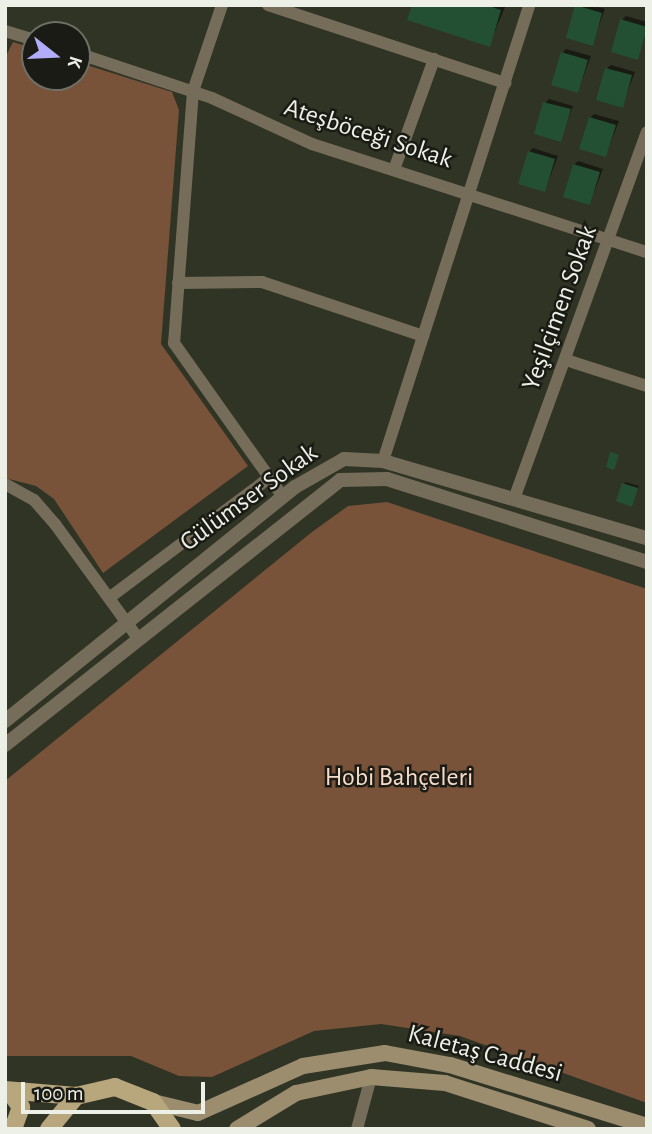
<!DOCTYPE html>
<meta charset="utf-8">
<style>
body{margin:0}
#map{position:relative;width:652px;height:1134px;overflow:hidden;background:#303424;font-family:"Alegreya Sans",sans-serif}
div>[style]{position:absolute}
.green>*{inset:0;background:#785239}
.shadow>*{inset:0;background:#0007}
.building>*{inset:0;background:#235033}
.minor>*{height:12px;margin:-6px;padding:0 6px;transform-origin:6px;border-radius:6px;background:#756d59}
.tertiary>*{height:14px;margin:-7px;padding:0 7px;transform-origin:7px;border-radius:7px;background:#756d59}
.secondary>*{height:16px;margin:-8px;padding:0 8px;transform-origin:8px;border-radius:8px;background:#9b8d6e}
.primary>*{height:18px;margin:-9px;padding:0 9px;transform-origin:9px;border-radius:9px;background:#b8a67d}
span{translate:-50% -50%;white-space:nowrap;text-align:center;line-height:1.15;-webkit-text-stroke:5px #191b14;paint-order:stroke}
.street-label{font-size:26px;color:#edf0e6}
.park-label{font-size:26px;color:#f8dbc9}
.frame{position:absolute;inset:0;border:7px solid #edf0e6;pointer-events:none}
.north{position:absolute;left:21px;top:21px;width:70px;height:70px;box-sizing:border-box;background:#191b14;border:2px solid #6e7068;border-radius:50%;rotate:108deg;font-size:19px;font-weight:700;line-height:28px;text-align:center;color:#edf0e6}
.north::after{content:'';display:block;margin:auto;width:24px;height:32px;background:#b2adf9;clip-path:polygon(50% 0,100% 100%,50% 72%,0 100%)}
.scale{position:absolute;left:21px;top:1082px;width:184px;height:32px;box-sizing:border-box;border:4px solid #edf0e6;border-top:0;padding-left:9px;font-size:21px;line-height:24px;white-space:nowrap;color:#edf0e6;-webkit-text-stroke:5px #191b14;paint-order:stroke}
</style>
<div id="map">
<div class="green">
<div style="clip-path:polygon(13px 42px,35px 49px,35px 77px,77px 77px,77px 62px,172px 92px,179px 110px,161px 344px,248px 466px,103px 573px,54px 499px,36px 486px,5px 478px,5px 58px)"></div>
<div style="clip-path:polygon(387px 502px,647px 589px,647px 1103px,460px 1036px,381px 1024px,314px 1031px,212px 1077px,179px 1076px,131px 1056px,5px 1056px,5px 781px,312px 532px,348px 506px)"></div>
</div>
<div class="shadow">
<div style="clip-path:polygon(414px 5px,506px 5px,489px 45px)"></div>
<div style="clip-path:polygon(591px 5px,605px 9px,592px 44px,577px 6px)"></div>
<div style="clip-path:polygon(626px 16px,647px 22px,638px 58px,622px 20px)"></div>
<div style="clip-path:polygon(566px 49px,591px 56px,578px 91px,562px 53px)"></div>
<div style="clip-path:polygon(611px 65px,635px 72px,622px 106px,607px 68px)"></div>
<div style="clip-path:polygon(549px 99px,573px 106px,560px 140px,545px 103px)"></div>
<div style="clip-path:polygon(594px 114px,619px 121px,606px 155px,590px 118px)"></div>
<div style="clip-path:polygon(533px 148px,558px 156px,545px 190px,529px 152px)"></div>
<div style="clip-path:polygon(578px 161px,603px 169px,590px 203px,574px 165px)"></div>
<div style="clip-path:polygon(626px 482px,639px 486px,631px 505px,623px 484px)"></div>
</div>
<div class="building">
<div style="clip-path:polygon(412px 5px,486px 5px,501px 10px,490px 47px,407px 20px)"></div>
<div style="clip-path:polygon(575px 5px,602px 13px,593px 46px,566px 38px)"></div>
<div style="clip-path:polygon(620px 19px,647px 27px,638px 60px,611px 52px)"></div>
<div style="clip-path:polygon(561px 52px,588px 60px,578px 93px,551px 85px)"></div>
<div style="clip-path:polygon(605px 68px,632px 75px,623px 108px,596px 100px)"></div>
<div style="clip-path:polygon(543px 102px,571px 109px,561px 142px,534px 134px)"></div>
<div style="clip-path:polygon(589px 117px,616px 125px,606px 157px,579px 149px)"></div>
<div style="clip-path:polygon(528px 151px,555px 159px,545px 192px,518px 184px)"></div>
<div style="clip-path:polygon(573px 164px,600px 172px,590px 205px,563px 197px)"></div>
<div style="clip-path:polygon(610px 452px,619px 455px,614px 470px,606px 467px)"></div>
<div style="clip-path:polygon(622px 483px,638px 488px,632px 507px,616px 501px)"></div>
</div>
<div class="minor">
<div style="left:222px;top:5px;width:91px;rotate:108.6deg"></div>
<div style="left:193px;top:91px;width:253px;rotate:94.3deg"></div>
<div style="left:174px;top:343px;width:189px;rotate:54.7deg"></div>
<div style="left:268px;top:5px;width:250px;rotate:18.2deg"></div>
<div style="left:5px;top:31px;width:31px;rotate:17deg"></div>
<div style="left:77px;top:53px;width:142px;rotate:18.4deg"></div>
<div style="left:212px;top:98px;width:110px;rotate:24.7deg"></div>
<div style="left:312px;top:144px;width:352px;rotate:17.9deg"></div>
<div style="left:395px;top:167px;width:115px;rotate:-70.1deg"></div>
<div style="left:178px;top:283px;width:84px;rotate:-0.7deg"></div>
<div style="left:262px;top:282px;width:170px;rotate:18.5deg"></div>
<div style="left:566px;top:360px;width:85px;rotate:17.8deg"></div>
<div style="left:383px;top:461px;width:479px;rotate:-72.2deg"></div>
<div style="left:5px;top:484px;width:33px;rotate:29deg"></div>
<div style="left:34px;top:500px;width:32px;rotate:49deg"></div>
<div style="left:55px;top:524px;width:140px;rotate:54deg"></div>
<div style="left:514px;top:499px;width:390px;rotate:-70.1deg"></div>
<div style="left:109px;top:598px;width:200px;rotate:-36.9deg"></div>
<div style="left:357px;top:1129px;width:54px;rotate:-74.9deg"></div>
</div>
<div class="tertiary">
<div style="left:5px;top:721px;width:373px;rotate:-38.9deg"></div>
<div style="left:295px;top:487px;width:56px;rotate:-29.7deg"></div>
<div style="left:344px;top:459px;width:39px;rotate:3deg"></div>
<div style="left:383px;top:461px;width:275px;rotate:16.3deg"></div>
<div style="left:5px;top:745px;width:427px;rotate:-38.3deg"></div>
<div style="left:340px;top:480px;width:47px;rotate:-1.2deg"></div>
<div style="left:387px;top:479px;width:273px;rotate:17.7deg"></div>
</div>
<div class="secondary">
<div style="left:153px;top:1102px;width:46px;rotate:13.7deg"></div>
<div style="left:198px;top:1113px;width:115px;rotate:-24.1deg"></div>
<div style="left:303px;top:1066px;width:83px;rotate:-9deg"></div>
<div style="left:385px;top:1053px;width:66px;rotate:10.5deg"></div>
<div style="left:450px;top:1065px;width:206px;rotate:17.2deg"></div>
<div style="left:237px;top:1129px;width:69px;rotate:-31.4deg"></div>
<div style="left:296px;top:1093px;width:77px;rotate:-12deg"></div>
<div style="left:371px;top:1077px;width:74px;rotate:4.6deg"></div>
<div style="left:445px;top:1083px;width:150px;rotate:17.8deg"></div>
</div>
<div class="primary">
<div style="left:5px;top:1090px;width:71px;rotate:4.8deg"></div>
<div style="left:10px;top:1092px;width:19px;rotate:54deg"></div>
<div style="left:21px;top:1107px;width:23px;rotate:110deg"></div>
<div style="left:49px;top:1129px;width:43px;rotate:-50.7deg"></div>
<div style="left:76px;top:1096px;width:40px;rotate:-13deg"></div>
<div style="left:115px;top:1087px;width:41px;rotate:21.5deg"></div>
<div style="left:153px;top:1102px;width:33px;rotate:55deg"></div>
</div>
<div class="street-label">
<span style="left:368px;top:134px;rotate:18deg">Ateşböceği Sokak</span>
<span style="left:560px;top:308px;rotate:-70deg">Yeşilçimen Sokak</span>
<span style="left:249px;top:498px;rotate:-36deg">Gülümser Sokak</span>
<span style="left:485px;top:1054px;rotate:15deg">Kaletaş Caddesi</span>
</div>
<div class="park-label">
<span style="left:399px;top:778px">Hobi Bahçeleri</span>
</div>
<div class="frame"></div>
<div class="north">K</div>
<div class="scale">100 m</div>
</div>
